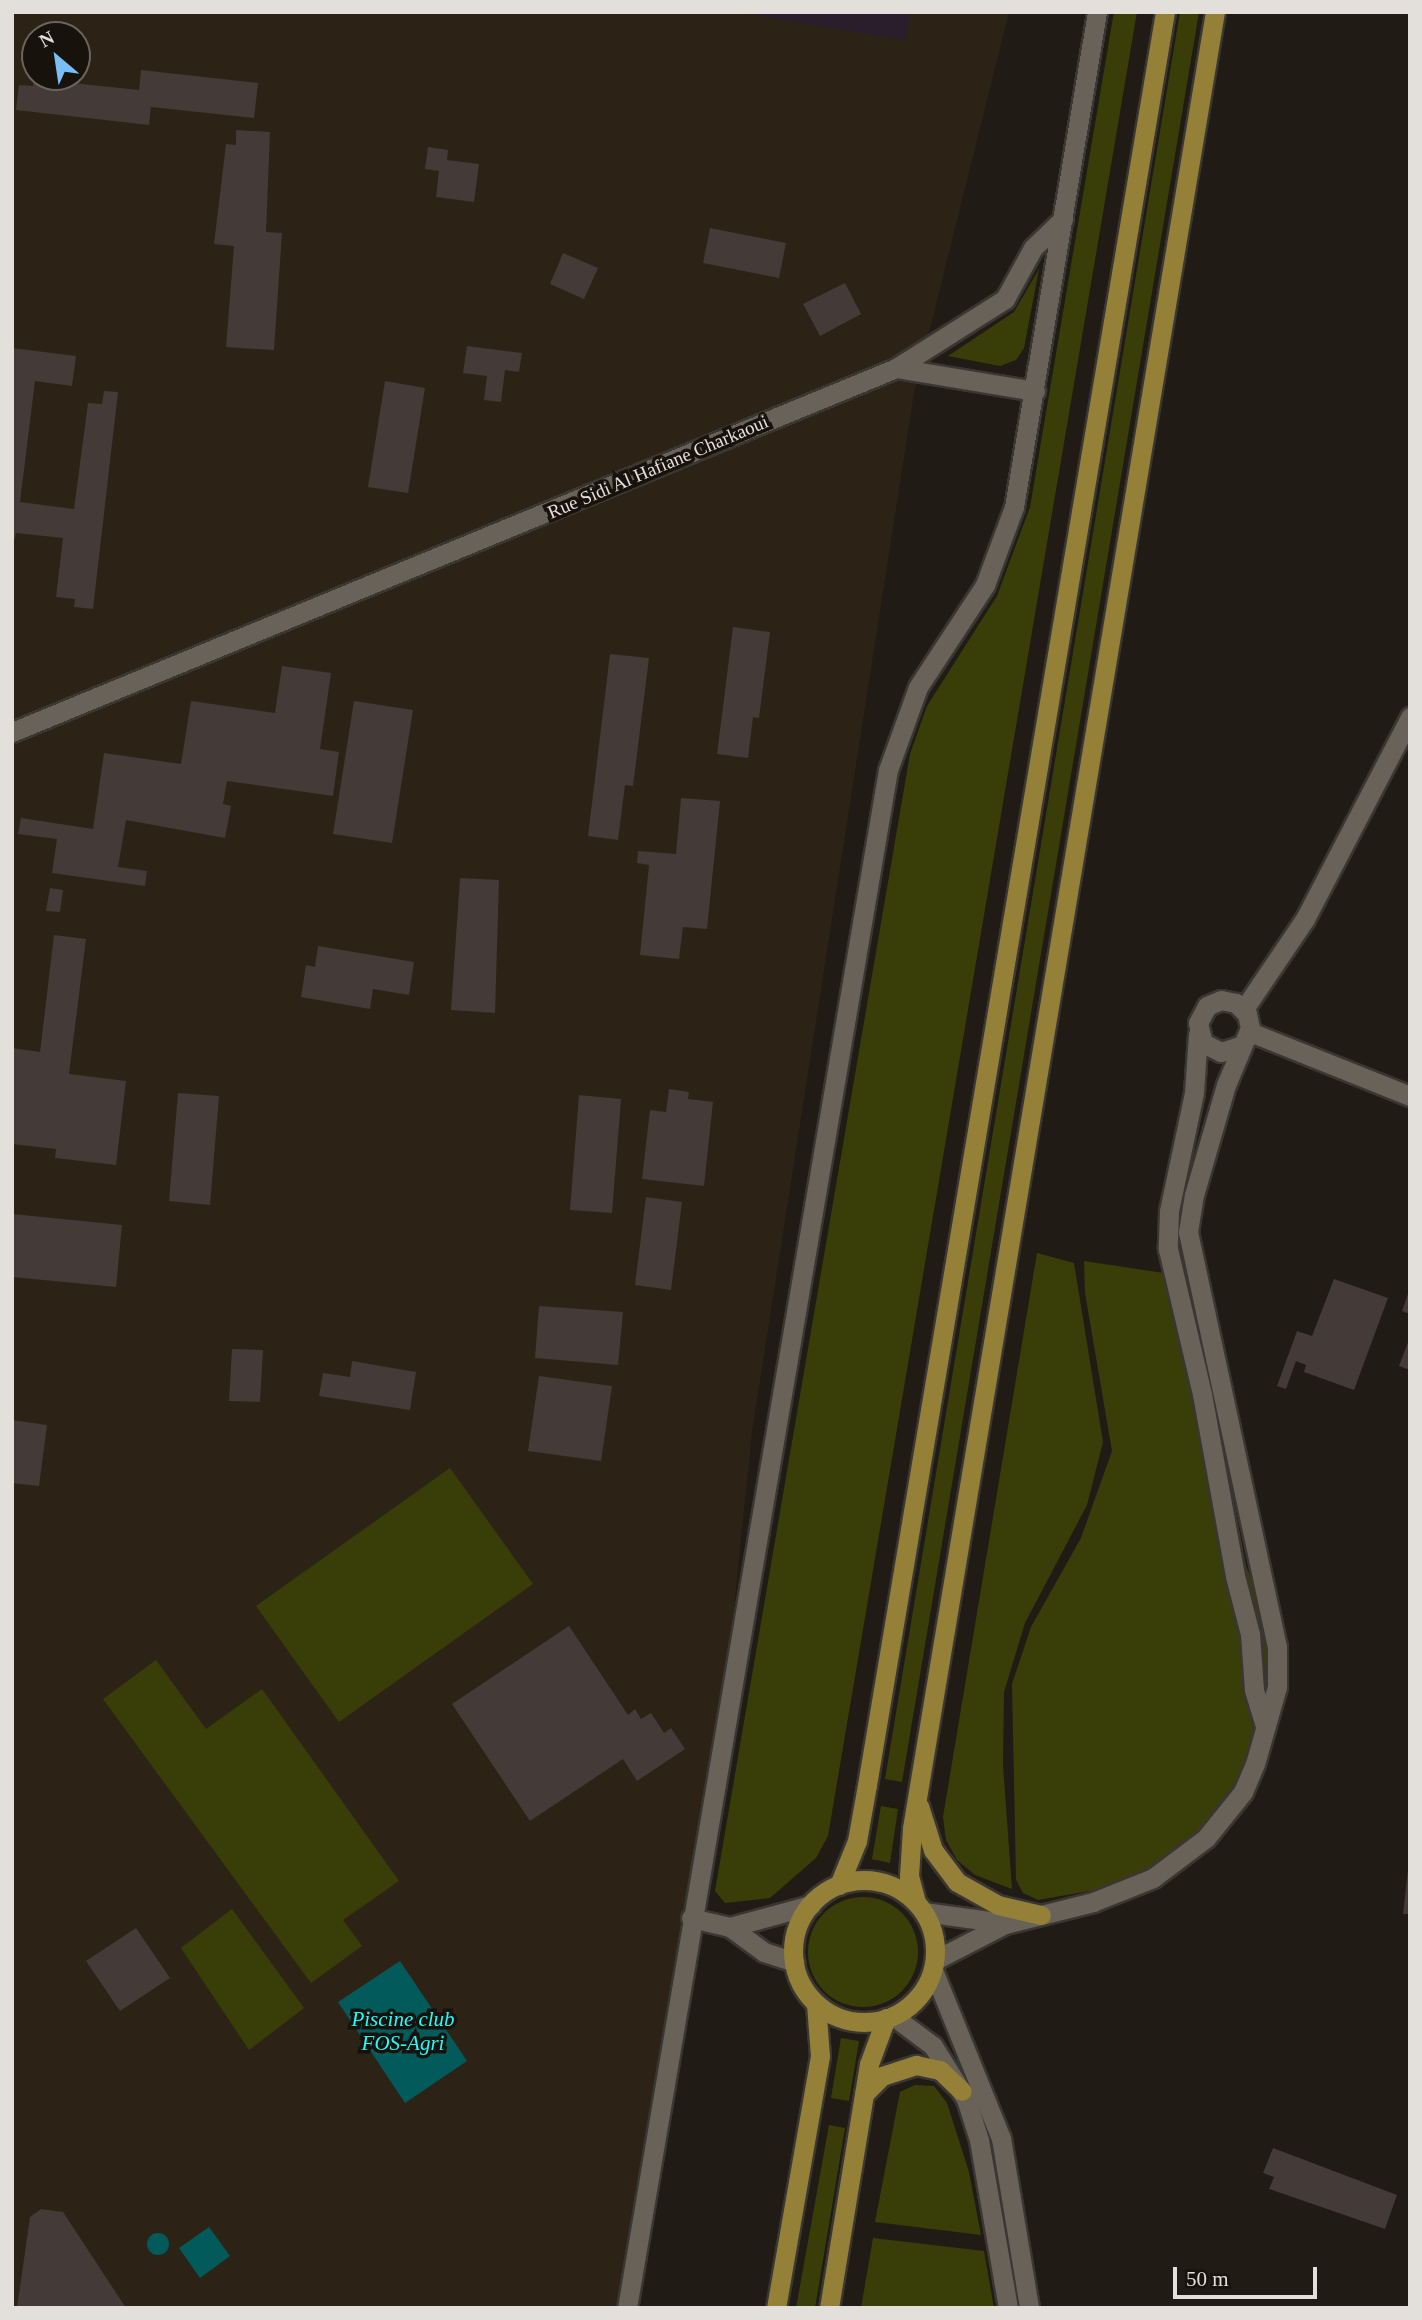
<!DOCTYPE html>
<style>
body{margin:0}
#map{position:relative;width:1422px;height:2320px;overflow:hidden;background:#201b14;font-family:Georgia,serif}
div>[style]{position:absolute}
.built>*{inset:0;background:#2c2316}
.medical>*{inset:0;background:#2a1e2c}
.green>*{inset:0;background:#393e09}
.round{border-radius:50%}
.water>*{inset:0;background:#025a5b}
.building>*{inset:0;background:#443a37}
.roads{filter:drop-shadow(2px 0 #3a3632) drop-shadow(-2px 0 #3a3632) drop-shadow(0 2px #3a3632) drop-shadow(0 -2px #3a3632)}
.minor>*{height:19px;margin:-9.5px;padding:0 9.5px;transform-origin:9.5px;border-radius:9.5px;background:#686259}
.primary>*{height:19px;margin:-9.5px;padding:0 9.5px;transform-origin:9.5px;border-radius:9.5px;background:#948137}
.primary>.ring{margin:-9.5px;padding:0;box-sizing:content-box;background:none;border:19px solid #948137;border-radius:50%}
span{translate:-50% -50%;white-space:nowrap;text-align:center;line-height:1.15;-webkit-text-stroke:7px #17120b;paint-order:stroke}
.street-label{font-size:19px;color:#e3dfda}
.water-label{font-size:21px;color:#22fcfd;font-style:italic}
.frame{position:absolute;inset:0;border:14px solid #e3dfda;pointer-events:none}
.north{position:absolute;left:21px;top:21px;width:70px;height:70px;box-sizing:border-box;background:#17120b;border:2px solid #69645e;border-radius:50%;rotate:331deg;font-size:19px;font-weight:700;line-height:28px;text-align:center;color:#e3dfda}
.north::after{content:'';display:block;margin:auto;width:24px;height:32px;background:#78bff8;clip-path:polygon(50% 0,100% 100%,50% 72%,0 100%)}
.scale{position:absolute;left:1173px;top:2267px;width:144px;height:32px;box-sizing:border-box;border:4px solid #e3dfda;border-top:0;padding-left:9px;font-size:21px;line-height:24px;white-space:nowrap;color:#e3dfda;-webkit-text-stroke:5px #17120b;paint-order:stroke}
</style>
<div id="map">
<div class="built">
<div style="clip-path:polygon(evenodd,12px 12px,1009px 12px,914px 393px,752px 1432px,700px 1939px,640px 2308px,12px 2308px,12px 12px,35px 35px,77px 35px,77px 77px,35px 77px,35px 35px)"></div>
</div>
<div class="medical">
<div style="clip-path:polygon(735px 12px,910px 12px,905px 40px)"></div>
</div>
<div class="green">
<div style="clip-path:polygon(1114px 12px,1137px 12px,828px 1836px,816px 1858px,770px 1898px,725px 1903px,715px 1891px,910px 754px,927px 706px,997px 596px,1030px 507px)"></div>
<div style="clip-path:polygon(1180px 12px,1199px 12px,902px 1782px,885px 1779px)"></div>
<div style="clip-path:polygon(1039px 269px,1024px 348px,1016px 360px,1000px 366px,948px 356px,1014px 312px)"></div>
<div style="clip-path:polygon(1037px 1253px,1074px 1263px,1103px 1442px,1087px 1505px,1025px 1623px,1004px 1692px,1003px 1765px,1012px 1889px,975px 1875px,957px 1860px,946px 1840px,943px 1817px)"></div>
<div style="clip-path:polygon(1084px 1261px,1177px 1275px,1198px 1331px,1215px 1401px,1246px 1566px,1264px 1608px,1271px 1680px,1248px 1774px,1178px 1857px,1106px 1888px,1038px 1900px,1023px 1893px,1016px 1880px,1012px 1684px,1031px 1627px,1081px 1538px,1112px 1451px,1085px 1293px)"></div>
<div style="clip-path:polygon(450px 1468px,533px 1584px,339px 1722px,256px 1606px)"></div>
<div style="clip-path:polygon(156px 1660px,206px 1729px,262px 1689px,399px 1881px,343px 1920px,362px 1946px,311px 1983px,103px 1699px)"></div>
<div style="clip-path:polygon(881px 1806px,898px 1809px,890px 1863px,872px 1859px)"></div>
<div class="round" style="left:808px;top:1897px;width:110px;height:110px"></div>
<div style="clip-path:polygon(232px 1909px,304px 2008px,249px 2050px,181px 1948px)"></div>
<div style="clip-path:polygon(841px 2038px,859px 2041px,849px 2101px,831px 2098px)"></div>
<div style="clip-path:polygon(915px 2085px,934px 2086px,947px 2103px,969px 2172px,981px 2235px,875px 2222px,900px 2092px)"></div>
<div style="clip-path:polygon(829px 2125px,845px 2128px,815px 2308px,796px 2308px)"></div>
<div style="clip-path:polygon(873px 2238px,984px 2251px,994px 2308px,861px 2308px)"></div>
</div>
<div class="water">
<div style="clip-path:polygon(400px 1961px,467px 2061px,405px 2103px,338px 2002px)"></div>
<div style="clip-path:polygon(209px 2227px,230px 2256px,200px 2278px,179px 2248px)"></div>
<div class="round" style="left:147px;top:2233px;width:22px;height:22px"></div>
</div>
<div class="building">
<div style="clip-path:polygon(141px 70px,258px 83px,254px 118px,151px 107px,149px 125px,16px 110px,19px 85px,33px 86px,34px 79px,139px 90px)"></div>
<div style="clip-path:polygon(236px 130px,270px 132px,266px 232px,282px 233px,274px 350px,226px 347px,234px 246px,214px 244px,226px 144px,236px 145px)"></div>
<div style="clip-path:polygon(428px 147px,448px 150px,447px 160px,479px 164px,474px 202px,436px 197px,439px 171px,425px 169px)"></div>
<div style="clip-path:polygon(710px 228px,786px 243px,779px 278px,703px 263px)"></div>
<div style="clip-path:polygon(563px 253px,598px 268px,584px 299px,550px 284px)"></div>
<div style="clip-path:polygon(845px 283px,861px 314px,820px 336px,803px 304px)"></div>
<div style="clip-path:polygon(467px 346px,522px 353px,519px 372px,505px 370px,501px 402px,484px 400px,487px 376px,463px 373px)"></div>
<div style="clip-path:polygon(12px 348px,76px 356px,72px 386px,35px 381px,20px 502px,74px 509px,88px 403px,102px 404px,104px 391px,118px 392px,93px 609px,74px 607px,75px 599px,56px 597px,63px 538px,16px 533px,12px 547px)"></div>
<div style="clip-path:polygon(385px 381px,425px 388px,408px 493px,368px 487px)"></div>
<div style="clip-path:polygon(733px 627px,770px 632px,759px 718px,753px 717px,748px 758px,717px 754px)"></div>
<div style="clip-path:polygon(610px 654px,649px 658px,633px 786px,625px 785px,618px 840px,588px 836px)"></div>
<div style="clip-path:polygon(282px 666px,331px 673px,320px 749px,339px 752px,333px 796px,227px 781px,223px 804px,231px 806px,225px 838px,126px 820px,118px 867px,147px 871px,145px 886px,52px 873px,57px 839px,18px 834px,21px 818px,93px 829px,104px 753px,181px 764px,191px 701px,275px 713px)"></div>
<div style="clip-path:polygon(354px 701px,413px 710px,392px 843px,333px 834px)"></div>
<div style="clip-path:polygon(681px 798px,720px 801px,707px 929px,683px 927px,679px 959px,640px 955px,649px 865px,637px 863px,638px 851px,676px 854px)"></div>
<div style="clip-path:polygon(460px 878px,499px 880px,495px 1013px,451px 1010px)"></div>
<div style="clip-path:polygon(50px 888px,63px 890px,60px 912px,46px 911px)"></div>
<div style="clip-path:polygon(54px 935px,86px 939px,69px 1074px,126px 1081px,116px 1165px,55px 1158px,56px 1149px,12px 1144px,12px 1048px,40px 1052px)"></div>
<div style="clip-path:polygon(318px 946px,414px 962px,409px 995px,373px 989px,370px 1009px,301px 997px,306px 965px,315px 967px)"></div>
<div style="clip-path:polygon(669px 1089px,689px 1092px,688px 1099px,713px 1102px,704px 1186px,642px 1179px,650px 1110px,666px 1112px)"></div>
<div style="clip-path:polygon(178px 1093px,219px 1096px,210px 1205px,169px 1201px)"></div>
<div style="clip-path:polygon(579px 1095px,621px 1099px,612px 1213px,570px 1210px)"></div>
<div style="clip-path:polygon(646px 1197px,682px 1202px,671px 1290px,635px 1285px)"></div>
<div style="clip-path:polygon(12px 1214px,122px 1225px,116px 1287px,12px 1277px)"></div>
<div style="clip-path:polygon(1334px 1279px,1388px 1298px,1354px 1390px,1304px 1372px,1306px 1365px,1296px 1361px,1286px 1389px,1277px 1386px,1297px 1331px,1312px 1336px)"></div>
<div style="clip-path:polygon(1409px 1291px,1410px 1291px,1410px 1314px,1402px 1311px)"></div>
<div style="clip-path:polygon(539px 1306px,623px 1312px,618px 1365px,535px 1358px)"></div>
<div style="clip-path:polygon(1410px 1337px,1410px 1370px,1399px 1366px)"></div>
<div style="clip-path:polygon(232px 1349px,263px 1350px,260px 1402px,229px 1401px)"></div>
<div style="clip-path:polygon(352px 1361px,416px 1372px,410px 1410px,319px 1396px,323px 1373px,350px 1377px)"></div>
<div style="clip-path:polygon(539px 1376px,612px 1386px,601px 1461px,528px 1451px)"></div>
<div style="clip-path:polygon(12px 1420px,47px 1425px,39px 1486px,12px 1483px)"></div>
<div style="clip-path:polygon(569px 1626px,628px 1715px,635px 1709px,641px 1719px,651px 1713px,664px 1733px,671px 1728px,685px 1749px,637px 1781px,623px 1759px,530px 1821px,452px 1704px)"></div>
<div style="clip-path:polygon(1408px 1870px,1410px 1870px,1410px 1914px,1403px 1914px)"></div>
<div style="clip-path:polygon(136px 1928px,170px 1978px,120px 2011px,86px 1961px)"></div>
<div style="clip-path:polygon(1273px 2148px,1397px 2195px,1385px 2229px,1269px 2189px,1274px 2177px,1263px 2173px)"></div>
<div style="clip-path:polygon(41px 2209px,63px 2212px,126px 2308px,17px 2308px,30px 2217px)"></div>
</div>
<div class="roads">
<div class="minor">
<div style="left:896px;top:368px;width:141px;rotate:9.4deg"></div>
<div style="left:12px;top:732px;width:956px;rotate:-22.38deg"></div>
<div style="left:896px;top:368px;width:129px;rotate:-32.3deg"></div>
<div style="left:1005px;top:299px;width:58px;rotate:-61.2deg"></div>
<div style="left:1033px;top:248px;width:42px;rotate:-44deg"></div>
<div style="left:1244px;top:1009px;width:109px;rotate:-55.9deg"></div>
<div style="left:1305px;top:919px;width:228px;rotate:-62.5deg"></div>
<div style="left:1250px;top:1032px;width:172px;rotate:21.8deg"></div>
<div style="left:1198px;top:1034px;width:59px;rotate:93.9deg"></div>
<div style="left:1194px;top:1093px;width:121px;rotate:102deg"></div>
<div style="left:1169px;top:1211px;width:38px;rotate:92deg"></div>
<div style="left:1168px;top:1249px;width:149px;rotate:76.8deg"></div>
<div style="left:1202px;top:1394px;width:185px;rotate:79.7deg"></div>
<div style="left:1235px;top:1576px;width:60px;rotate:75.5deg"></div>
<div style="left:1250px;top:1634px;width:56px;rotate:85.9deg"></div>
<div style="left:1254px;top:1690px;width:39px;rotate:73deg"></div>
<div style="left:924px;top:1912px;width:81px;rotate:7.8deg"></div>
<div style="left:691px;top:1918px;width:40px;rotate:13deg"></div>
<div style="left:730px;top:1927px;width:84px;rotate:-15.2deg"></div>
<div style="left:730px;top:1927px;width:42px;rotate:36.3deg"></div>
<div style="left:764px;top:1952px;width:32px;rotate:18deg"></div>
<div style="left:935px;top:1960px;width:79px;rotate:-27.2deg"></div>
<div style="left:1005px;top:1924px;width:91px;rotate:-14deg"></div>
<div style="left:1093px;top:1902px;width:65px;rotate:-21.8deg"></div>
<div style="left:1153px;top:1878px;width:66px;rotate:-37deg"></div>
<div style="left:1206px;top:1838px;width:59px;rotate:-51.2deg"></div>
<div style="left:1243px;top:1792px;width:30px;rotate:-67deg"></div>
<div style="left:1255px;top:1764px;width:80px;rotate:-74.1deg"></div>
<div style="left:1277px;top:1687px;width:40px;rotate:-90deg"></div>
<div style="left:1277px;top:1647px;width:424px;rotate:-102.1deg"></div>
<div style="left:1188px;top:1232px;width:37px;rotate:-81deg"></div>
<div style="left:1194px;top:1195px;width:115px;rotate:-73.8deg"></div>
<div style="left:1226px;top:1085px;width:62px;rotate:-67.2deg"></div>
<div style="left:1250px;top:1028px;width:14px;rotate:-102deg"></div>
<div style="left:1247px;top:1014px;width:16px;rotate:-135deg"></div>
<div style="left:1236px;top:1003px;width:15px;rotate:-169deg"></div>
<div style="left:1221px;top:1000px;width:15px;rotate:157deg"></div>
<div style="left:1207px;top:1006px;width:19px;rotate:118deg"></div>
<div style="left:1198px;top:1023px;width:21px;rotate:76deg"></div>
<div style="left:1203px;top:1043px;width:20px;rotate:27deg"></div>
<div style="left:1221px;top:1052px;width:20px;rotate:-18deg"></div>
<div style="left:933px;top:1970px;width:181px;rotate:68deg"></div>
<div style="left:1001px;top:2138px;width:172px;rotate:80.6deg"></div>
<div style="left:893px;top:2016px;width:50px;rotate:36.9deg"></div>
<div style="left:933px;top:2046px;width:62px;rotate:58.1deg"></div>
<div style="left:966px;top:2099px;width:43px;rotate:72.4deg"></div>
<div style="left:979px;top:2140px;width:170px;rotate:80.2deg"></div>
<div style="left:627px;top:2308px;width:1560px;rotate:-80.37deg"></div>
<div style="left:888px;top:770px;width:88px;rotate:-70.1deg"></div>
<div style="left:918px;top:687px;width:122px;rotate:-56.7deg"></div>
<div style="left:985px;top:585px;width:83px;rotate:-69.6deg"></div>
<div style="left:1014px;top:507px;width:502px;rotate:-80.48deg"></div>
</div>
<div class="primary">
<div style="left:919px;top:1806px;width:46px;rotate:72.3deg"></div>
<div style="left:933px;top:1850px;width:40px;rotate:53deg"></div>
<div style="left:957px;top:1882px;width:47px;rotate:29.3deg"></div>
<div style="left:998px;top:1905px;width:44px;rotate:13.1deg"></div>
<div class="ring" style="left:793px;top:1880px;width:123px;height:123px"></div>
<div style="left:839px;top:1885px;width:48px;rotate:-67.8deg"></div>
<div style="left:857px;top:1841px;width:57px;rotate:-79.9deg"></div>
<div style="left:867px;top:1785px;width:1798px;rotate:-80.46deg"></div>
<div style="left:916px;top:1902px;width:27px;rotate:-105deg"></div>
<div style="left:909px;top:1876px;width:48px;rotate:-86.4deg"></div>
<div style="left:912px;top:1828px;width:1841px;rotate:-80.53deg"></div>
<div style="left:864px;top:2094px;width:25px;rotate:-45deg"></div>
<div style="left:882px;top:2076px;width:36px;rotate:-18deg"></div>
<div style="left:916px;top:2065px;width:25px;rotate:12deg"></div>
<div style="left:940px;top:2070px;width:30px;rotate:44deg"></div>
<div style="left:776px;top:2308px;width:256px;rotate:-80.1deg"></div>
<div style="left:820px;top:2056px;width:52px;rotate:-94.4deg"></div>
<div style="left:829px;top:2308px;width:247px;rotate:-80.7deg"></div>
<div style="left:869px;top:2064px;width:49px;rotate:-69.7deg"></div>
</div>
</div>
<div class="street-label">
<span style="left:658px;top:467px;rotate:-23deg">Rue Sidi Al Hafiane Charkaoui</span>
</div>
<div class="water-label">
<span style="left:403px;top:2031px">Piscine club<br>FOS-Agri</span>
</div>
<div class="frame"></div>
<div class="north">N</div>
<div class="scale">50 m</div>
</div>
